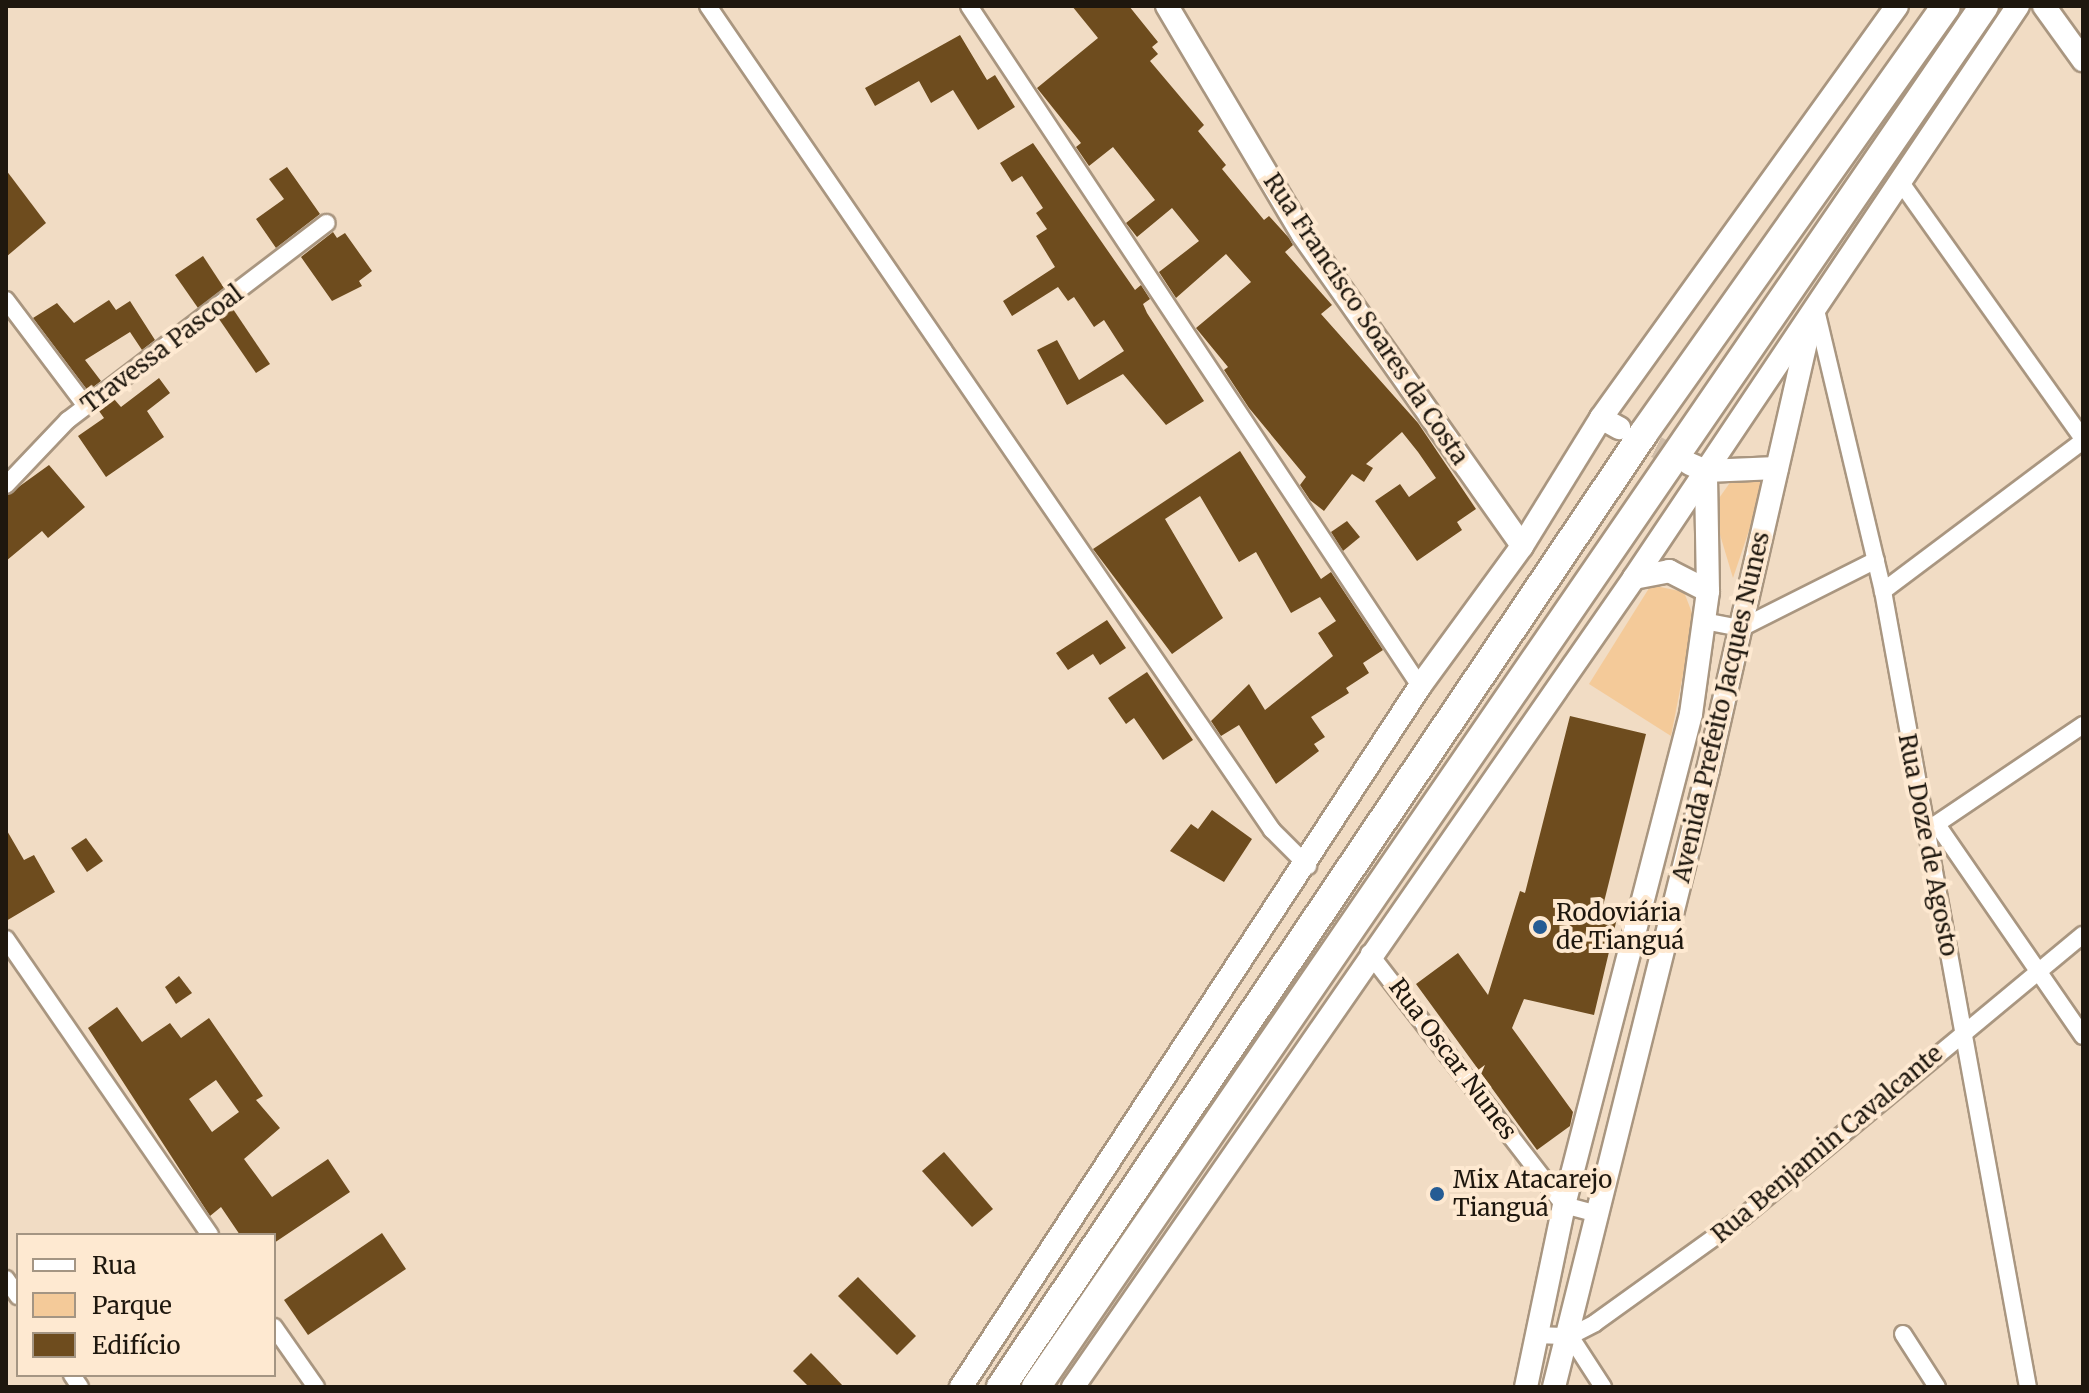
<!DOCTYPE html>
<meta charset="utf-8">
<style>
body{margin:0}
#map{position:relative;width:2089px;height:1393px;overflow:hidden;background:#f1dcc4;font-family:Merriweather,serif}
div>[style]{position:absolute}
.green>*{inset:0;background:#f4ca99}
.building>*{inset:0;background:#6e4c1e}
.secondary-tunnel>*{height:22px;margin-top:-11px;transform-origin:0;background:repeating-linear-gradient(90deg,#d1bea9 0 22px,transparent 0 33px)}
.roads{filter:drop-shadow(2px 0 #a99680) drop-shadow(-2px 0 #a99680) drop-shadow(0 2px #a99680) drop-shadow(0 -2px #a99680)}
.street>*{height:16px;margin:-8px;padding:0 8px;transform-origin:8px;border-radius:8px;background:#fff}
.secondary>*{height:22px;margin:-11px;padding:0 11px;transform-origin:11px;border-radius:11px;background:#fff}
.highway>*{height:28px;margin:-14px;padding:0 14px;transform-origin:14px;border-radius:14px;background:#fff}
.dots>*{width:22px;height:22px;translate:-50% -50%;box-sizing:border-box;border:4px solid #fee9d1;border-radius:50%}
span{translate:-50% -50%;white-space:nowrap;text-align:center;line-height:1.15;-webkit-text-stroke:8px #fee9d1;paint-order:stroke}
.street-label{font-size:24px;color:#1e170e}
.poi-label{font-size:24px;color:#1e170e}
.left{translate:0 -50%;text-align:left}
.frame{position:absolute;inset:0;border:8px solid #1e170e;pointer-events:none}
.legend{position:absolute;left:16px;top:1233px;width:260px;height:144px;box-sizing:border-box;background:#fee9d1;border:2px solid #a49583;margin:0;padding:10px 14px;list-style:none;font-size:24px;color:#1e170e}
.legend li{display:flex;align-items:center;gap:16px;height:40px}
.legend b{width:40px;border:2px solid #a49583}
</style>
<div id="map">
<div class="green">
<div style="clip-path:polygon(1768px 474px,1733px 578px,1712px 508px,1734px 477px)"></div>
<div style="clip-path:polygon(1651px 585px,1684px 592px,1694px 618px,1671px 736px,1589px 684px)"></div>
</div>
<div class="building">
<div style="clip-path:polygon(1072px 6px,1129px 6px,1158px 42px,1152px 47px,1158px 54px,1150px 61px,1204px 125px,1198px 131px,1226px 165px,1222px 169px,1264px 220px,1269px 216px,1289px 238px,1293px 245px,1285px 252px,1332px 305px,1321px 314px,1418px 423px,1476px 509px,1457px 522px,1462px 530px,1417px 561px,1375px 501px,1400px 484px,1409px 497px,1436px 478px,1418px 452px,1402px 432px,1366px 464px,1373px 468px,1364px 482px,1352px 474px,1324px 511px,1310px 500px,1300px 485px,1306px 477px,1249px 408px,1224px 370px,1228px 367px,1196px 328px,1251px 282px,1226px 254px,1176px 298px,1159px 272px,1199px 241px,1172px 208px,1137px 237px,1126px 223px,1155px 200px,1113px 147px,1089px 166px,1076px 147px,1081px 143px,1037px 88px,1098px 38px)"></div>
<div style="clip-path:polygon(960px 35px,987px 80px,995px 75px,1015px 107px,978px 130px,953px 90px,931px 103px,919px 81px,875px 106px,865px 88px)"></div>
<div style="clip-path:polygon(1033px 143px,1135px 290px,1141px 285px,1150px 299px,1143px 304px,1147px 313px,1204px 401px,1166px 425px,1123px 374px,1067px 405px,1037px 350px,1057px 340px,1079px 380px,1124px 351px,1104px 320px,1094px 327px,1074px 297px,1068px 301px,1058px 287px,1012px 316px,1003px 301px,1055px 267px,1036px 236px,1047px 229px,1036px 213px,1043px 208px,1022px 176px,1012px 182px,1000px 163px)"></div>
<div style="clip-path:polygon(287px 167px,320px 214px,276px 248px,256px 219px,284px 199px,269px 179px)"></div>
<div style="clip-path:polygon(6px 170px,46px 223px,6px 257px)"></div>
<div style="clip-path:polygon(333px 232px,337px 238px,345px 233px,372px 271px,359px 281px,362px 286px,332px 301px,301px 257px)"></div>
<div style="clip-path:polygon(203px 256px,224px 288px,198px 308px,175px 275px)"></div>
<div style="clip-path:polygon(109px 300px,116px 310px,130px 301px,155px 340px,142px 350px,130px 332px,85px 360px,101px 381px,88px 391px,33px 318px,57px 303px,74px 323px)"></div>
<div style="clip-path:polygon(233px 309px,270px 364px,256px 373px,219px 319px)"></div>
<div style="clip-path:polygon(159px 378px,170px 393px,147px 411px,164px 437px,106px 477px,78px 436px,104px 418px,99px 411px,114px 399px,121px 407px)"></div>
<div style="clip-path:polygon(1240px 451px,1321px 579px,1331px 572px,1383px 650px,1363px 663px,1369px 673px,1346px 688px,1349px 693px,1311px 717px,1325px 737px,1314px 744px,1319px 751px,1276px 784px,1239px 725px,1221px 736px,1211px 721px,1249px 684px,1265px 710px,1333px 656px,1318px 633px,1336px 621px,1320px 597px,1291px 613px,1256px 552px,1239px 562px,1200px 496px,1165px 519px,1223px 618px,1172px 654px,1093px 549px)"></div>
<div style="clip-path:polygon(49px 465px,85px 507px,48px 538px,42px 531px,6px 561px,6px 496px)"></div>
<div style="clip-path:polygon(1347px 521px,1360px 537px,1343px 551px,1331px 532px)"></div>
<div style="clip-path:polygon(1107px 620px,1126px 648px,1100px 665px,1093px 654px,1068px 670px,1056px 653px)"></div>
<div style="clip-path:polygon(1147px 672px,1193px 740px,1163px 760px,1134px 718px,1126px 724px,1108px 698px)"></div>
<div style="clip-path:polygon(1570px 716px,1646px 734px,1602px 910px,1618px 914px,1594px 1015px,1524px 999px,1512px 1028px,1573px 1112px,1570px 1126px,1537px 1150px,1416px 984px,1458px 953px,1488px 995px,1520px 891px,1525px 893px)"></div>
<div style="clip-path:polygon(1212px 810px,1252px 839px,1224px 882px,1170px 851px,1191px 824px,1198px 829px)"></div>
<div style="clip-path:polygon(6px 829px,24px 860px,34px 855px,55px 892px,6px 921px)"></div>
<div style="clip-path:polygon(86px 838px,103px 861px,87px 872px,71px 848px)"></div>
<div style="clip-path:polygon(179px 976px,192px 993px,176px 1004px,165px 987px)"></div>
<div style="clip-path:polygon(evenodd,117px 1007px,142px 1042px,170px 1023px,181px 1038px,209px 1018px,263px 1096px,256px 1100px,280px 1128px,244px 1159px,272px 1197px,328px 1159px,350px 1192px,274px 1243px,274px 1235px,240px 1235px,221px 1207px,210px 1216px,88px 1028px,117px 1007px,216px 1080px,239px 1112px,212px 1132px,189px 1099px,216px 1080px)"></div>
<div style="clip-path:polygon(944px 1152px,993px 1209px,972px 1227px,922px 1171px)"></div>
<div style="clip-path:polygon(382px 1233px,406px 1269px,308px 1335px,284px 1300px)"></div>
<div style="clip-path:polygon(858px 1277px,916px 1336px,897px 1355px,838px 1296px)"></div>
<div style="clip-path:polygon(811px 1353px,823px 1365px,844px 1387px,809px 1387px,793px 1371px)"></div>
</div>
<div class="secondary-tunnel">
<div style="left:1627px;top:432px;width:70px;rotate:27.3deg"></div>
</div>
<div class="roads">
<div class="street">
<div style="left:708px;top:6px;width:999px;rotate:55.61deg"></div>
<div style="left:1272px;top:830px;width:51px;rotate:45deg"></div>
<div style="left:969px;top:6px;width:816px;rotate:56.45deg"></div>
<div style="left:1899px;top:180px;width:318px;rotate:54.6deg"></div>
<div style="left:6px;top:300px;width:133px;rotate:53deg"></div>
<div style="left:1816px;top:310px;width:289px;rotate:76.6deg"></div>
<div style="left:1883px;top:591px;width:809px;rotate:79.68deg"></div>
<div style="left:6px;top:485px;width:90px;rotate:-46.4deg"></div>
<div style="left:68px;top:420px;width:325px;rotate:-37.3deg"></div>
<div style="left:1883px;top:591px;width:250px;rotate:-36.9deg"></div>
<div style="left:1704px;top:621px;width:38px;rotate:11deg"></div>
<div style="left:1741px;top:628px;width:151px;rotate:-26.7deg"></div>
<div style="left:1938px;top:826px;width:255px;rotate:55.4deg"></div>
<div style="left:1929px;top:829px;width:186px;rotate:-34deg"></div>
<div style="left:6px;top:939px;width:359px;rotate:55.4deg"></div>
<div style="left:1369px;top:953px;width:319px;rotate:52.3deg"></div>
<div style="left:1564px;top:1205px;width:30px;rotate:15deg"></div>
<div style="left:6px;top:1279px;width:21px;rotate:55deg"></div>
<div style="left:274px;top:1327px;width:73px;rotate:55deg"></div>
<div style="left:1903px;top:1334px;width:63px;rotate:57.3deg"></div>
<div style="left:1536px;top:1335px;width:34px;rotate:2deg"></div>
<div style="left:1570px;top:1336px;width:28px;rotate:-27deg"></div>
<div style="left:1595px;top:1323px;width:183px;rotate:-35.7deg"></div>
<div style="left:1744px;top:1216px;width:440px;rotate:-39.7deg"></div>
<div style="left:1570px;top:1336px;width:61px;rotate:57.1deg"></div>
<div style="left:72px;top:1375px;width:14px;rotate:56deg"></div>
</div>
<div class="secondary">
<div style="left:1167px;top:6px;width:266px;rotate:59.3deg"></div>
<div style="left:1303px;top:235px;width:380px;rotate:54.8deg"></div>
<div style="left:2044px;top:6px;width:67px;rotate:54.2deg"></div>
<div style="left:1601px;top:418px;width:21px;rotate:29deg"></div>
<div style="left:1690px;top:464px;width:17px;rotate:24deg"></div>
<div style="left:1706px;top:471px;width:71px;rotate:-2.4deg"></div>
<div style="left:1634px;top:578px;width:36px;rotate:-11deg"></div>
<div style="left:1669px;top:571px;width:44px;rotate:27.1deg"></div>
<div style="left:961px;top:1387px;width:838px;rotate:-56.78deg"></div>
<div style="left:1420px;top:686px;width:173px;rotate:-53.9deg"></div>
<div style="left:1522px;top:546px;width:150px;rotate:-58.3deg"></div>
<div style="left:1601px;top:418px;width:507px;rotate:-54.3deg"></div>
<div style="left:1073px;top:1387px;width:984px;rotate:-55.26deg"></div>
<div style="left:1634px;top:578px;width:689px;rotate:-56.13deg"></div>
<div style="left:1526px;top:1387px;width:186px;rotate:-78.2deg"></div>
<div style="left:1564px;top:1205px;width:507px;rotate:-75.5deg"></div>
<div style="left:1691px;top:714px;width:124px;rotate:-82.1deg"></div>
<div style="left:1708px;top:591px;width:120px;rotate:-91deg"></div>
<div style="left:1554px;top:1387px;width:636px;rotate:-75.99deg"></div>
<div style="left:1708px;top:770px;width:463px;rotate:-77.1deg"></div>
</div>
<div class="highway">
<div style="left:1001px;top:1387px;width:1149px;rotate:-56.03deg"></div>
<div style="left:1643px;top:434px;width:524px;rotate:-54.7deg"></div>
<div style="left:1036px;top:1387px;width:1675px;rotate:-55.53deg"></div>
</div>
</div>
<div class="dots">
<div style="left:1540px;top:927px;background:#255c94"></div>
<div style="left:1437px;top:1194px;background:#255c94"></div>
</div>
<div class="street-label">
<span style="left:1366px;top:319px;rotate:56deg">Rua Francisco Soares da Costa</span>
<span style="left:162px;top:349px;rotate:-37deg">Travessa Pascoal</span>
<span style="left:1721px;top:707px;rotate:-77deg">Avenida Prefeito Jacques Nunes</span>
<span style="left:1928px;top:845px;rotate:79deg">Rua Doze de Agosto</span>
<span style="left:1453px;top:1059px;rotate:53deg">Rua Oscar Nunes</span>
<span style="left:1827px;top:1144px;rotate:-40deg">Rua Benjamin Cavalcante</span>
</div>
<div class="poi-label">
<span class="left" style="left:1556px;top:927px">Rodoviária<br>de Tianguá</span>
<span class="left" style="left:1453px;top:1194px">Mix Atacarejo<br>Tianguá</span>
</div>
<div class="frame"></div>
<ul class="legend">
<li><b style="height:10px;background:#fff"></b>Rua</li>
<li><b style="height:22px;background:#f4ca99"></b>Parque</li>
<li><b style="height:22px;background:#6e4c1e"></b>Edifício</li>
</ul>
</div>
